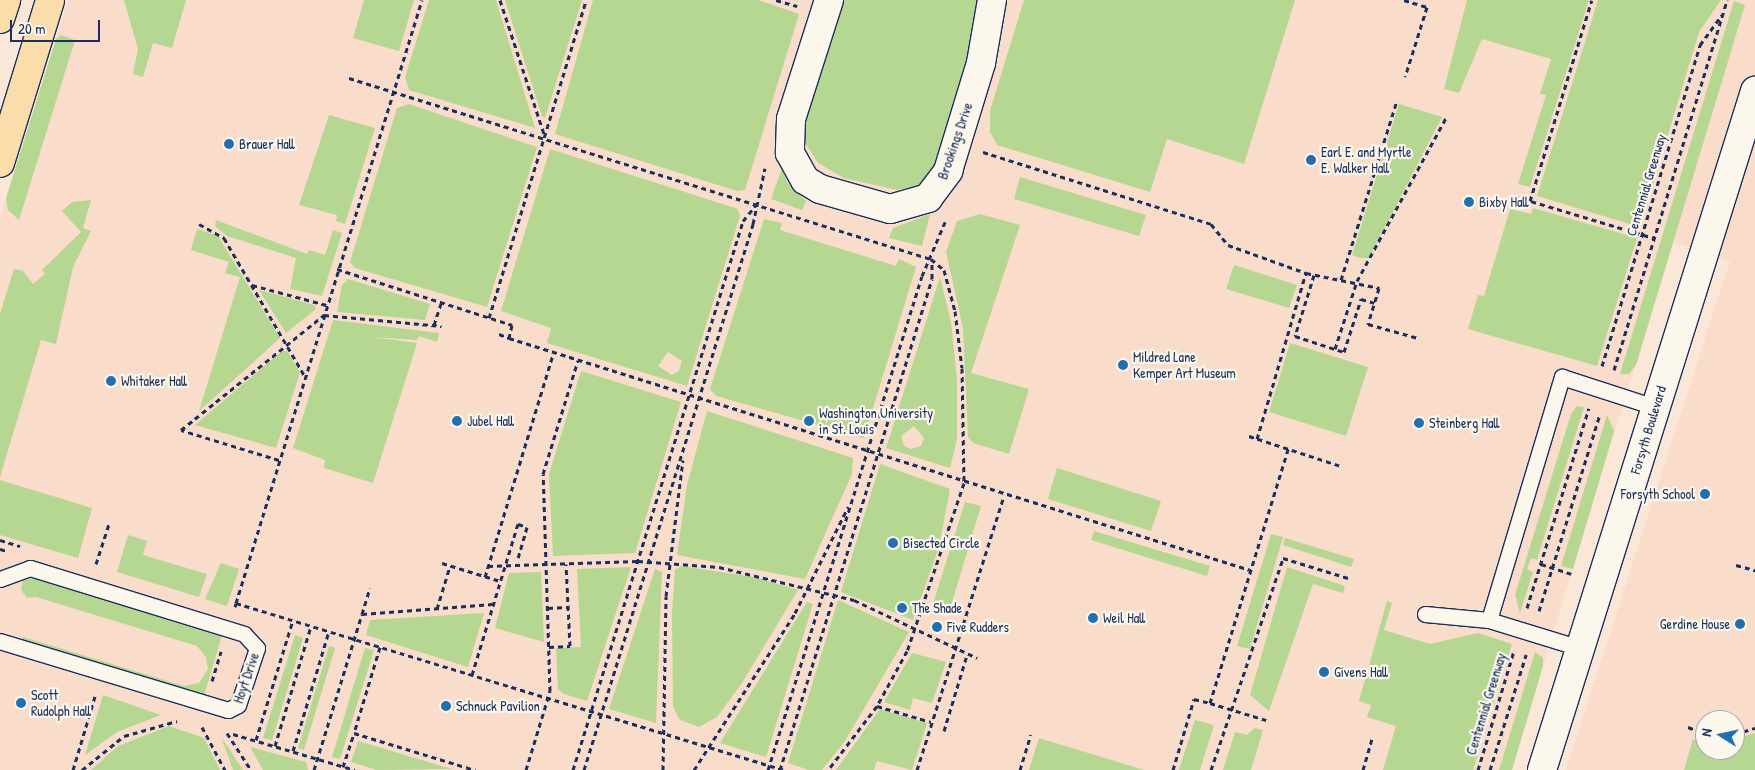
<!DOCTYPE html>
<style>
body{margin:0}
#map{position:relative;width:1755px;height:770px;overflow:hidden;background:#fae7d8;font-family:"Patrick Hand",sans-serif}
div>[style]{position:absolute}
.built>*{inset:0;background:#f9dcca}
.green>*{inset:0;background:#b5d791}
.path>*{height:3px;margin-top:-1.5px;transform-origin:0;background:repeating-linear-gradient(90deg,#1b2f5e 0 5px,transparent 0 9px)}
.roads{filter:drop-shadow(1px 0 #1b2f5e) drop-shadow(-1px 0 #1b2f5e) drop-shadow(0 1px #1b2f5e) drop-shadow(0 -1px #1b2f5e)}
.service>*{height:15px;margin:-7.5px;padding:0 7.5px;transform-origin:7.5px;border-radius:7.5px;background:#fbf7ec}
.minor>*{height:28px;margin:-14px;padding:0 14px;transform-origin:14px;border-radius:14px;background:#fbf7ec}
.secondary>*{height:28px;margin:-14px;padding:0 14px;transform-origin:14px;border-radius:14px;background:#fbf7ec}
.primary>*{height:28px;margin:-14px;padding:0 14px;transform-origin:14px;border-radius:14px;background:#faddab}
.dots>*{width:14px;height:14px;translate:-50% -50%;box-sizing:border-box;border:2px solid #fbf7ec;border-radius:50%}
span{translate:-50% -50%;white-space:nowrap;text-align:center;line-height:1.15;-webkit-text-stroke:4.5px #fbf7ec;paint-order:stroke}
.street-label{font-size:14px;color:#1b2f5e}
.poi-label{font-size:14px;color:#1b2f5e}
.left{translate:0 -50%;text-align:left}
.right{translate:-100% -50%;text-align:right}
.north{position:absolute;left:1695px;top:710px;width:50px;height:50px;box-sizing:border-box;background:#fbf7ec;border:1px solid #a1a7b3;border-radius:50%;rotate:280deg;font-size:14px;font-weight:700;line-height:20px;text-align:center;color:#1b2f5e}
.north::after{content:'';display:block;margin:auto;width:18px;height:22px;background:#1f6fb2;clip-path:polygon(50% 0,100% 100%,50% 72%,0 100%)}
.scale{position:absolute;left:10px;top:20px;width:90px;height:22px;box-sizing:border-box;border:2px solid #1b2f5e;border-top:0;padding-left:6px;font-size:15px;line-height:18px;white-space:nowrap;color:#1b2f5e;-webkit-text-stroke:4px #fbf7ec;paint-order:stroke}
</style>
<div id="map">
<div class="built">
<div style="clip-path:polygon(evenodd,68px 0,1755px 0,1755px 770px,1566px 770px,1730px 261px,1673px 242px,1511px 770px,0 770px,0 218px,68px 0,1705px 720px,1735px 720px,1735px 750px,1705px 750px,1705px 720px)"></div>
</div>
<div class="green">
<div style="clip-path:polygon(124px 0,186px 0,172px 48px,153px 43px,143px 77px,133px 74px,138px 49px)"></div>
<div style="clip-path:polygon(364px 0,414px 0,399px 51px,353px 38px)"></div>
<div style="clip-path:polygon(429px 0,496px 0,535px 128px,409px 90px,405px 77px)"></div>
<div style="clip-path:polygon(505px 0,582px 0,545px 118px,542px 116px)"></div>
<div style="clip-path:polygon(593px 0,758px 0,799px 14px,745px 190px,737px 191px,555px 134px)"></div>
<div style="clip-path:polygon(839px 0,982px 0,981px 21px,943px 156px,920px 185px,897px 190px,844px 178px,818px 163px,804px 141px,802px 117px)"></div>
<div style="clip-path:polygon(1024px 0,1295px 0,1244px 164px,1167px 139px,1150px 192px,997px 145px,990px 132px,990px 111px)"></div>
<div style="clip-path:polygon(1467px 0,1589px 0,1530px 187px,1518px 184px,1546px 95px,1540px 94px,1551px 59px,1482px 39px,1459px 93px,1444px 89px)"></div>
<div style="clip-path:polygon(1598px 0,1721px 0,1699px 32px,1640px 227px,1537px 196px)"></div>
<div style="clip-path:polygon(1734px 1px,1745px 5px,1636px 365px,1629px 374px,1620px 374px)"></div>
<div style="clip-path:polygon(61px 35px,75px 40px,19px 220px,8px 210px,6px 198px,56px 39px)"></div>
<div style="clip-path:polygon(409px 104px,537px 147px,487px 307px,355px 268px,350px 262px,397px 108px)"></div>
<div style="clip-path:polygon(1399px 104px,1442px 117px,1369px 258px,1360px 258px,1352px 255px)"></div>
<div style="clip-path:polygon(329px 115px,375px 128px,345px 224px,336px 221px,337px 215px,299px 205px)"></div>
<div style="clip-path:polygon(evenodd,550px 149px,738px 209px,740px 216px,687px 386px,547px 343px,551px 328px,501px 311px,550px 149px,668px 352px,682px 361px,679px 371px,672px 375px,658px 366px,668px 352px)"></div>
<div style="clip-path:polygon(782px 168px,787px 182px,806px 201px,802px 210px,771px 199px)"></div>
<div style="clip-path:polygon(1020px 177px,1146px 215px,1139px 236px,1014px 199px)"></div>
<div style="clip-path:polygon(91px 200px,83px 228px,91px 231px,73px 267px,56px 344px,41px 340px,0 477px,0 314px,14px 269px,23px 271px,33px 284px,45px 274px,42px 270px,81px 232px,62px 211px,72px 202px)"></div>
<div style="clip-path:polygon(1533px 208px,1637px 238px,1597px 366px,1468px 329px,1478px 295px,1484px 296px,1510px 209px,1531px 214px)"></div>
<div style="clip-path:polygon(930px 214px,922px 246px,889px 238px,893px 228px)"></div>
<div style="clip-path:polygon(980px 214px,1020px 225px,971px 373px,1029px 389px,1009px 454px,973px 443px,968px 437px,963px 328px,946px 252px,957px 221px)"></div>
<div style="clip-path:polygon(764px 219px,782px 223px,780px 230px,896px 266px,899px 259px,916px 267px,864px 438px,716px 396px,710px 389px)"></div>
<div style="clip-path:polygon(216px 220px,307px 254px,309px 250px,325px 255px,333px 230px,342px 233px,322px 296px,290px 289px,296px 258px,227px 236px,215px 226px)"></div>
<div style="clip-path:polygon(197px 229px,218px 236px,280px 338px,199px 411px,240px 277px,225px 273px,229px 262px,191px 250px)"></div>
<div style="clip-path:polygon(1234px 265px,1297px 285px,1289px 308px,1226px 289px)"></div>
<div style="clip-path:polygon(evenodd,940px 277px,951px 322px,957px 379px,957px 439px,950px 468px,886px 448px,940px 277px,914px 426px,924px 438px,921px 446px,911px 449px,904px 446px,901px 436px,914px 426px)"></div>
<div style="clip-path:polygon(348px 279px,430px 304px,425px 320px,337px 312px,342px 285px)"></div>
<div style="clip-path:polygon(259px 290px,314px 305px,316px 309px,286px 333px)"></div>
<div style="clip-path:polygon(333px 320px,439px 333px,437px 342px,419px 336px,417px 340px,371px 337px,417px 343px,373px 483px,324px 468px,325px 460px,293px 448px)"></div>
<div style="clip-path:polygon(1290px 343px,1368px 367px,1346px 436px,1269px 412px)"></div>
<div style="clip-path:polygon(282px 351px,287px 351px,300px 372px,276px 448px,195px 425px)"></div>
<div style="clip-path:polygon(581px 371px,681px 402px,635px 553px,553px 556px,549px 474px)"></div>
<div style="clip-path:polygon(1577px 406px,1584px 407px,1537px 560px,1531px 558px,1527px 569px,1533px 572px,1520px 613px,1515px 595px,1571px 414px)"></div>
<div style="clip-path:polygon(707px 411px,853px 458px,852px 474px,805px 579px,677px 555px,687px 485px)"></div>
<div style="clip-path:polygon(1607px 415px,1614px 431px,1573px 569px,1561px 566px)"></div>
<div style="clip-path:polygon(880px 464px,950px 489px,939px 547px,913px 620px,841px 592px)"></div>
<div style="clip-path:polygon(1057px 468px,1161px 501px,1151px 531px,1048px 499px)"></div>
<div style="clip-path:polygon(0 480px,92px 508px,78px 558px,0 535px)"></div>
<div style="clip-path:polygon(965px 502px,981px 506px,949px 612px,932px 607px)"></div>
<div style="clip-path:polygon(1094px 531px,1210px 566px,1207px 576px,1091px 540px)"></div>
<div style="clip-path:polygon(1271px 534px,1283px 537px,1250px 649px,1237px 646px)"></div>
<div style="clip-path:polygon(128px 535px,147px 541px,143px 555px,207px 574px,199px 597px,117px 572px)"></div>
<div style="clip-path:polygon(1285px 538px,1354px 559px,1351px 567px,1283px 545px)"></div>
<div style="clip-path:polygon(221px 563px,239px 569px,227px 606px,205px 599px)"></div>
<div style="clip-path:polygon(681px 566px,754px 577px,798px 590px,742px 683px,717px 717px,699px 727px,680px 720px,673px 707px,672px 613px,675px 570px)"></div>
<div style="clip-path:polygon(631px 567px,587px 701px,564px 694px,558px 689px,556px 648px,581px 647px,577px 569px)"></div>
<div style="clip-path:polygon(1287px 567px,1345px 586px,1343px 593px,1313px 584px,1269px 711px,1250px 695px)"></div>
<div style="clip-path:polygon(655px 569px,662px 572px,656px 723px,609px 709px)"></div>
<div style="clip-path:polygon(541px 572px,544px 642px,495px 628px,509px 573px)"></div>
<div style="clip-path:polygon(35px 577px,222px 635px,204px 696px,22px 641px,23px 637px,184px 686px,199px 683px,208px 669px,206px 657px,197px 646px,36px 597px,27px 598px,21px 590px,23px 581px)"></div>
<div style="clip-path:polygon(838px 600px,909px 632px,845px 741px,822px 770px,809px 770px,788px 763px)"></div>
<div style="clip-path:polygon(1387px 601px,1392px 603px,1384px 630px,1430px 644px,1478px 633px,1512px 644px,1473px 770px,1383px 770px,1396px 726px,1367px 717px,1371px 705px,1359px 701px)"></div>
<div style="clip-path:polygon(807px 602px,813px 604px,766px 757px,720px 743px)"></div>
<div style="clip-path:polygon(484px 613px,468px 667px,366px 635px,370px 620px)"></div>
<div style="clip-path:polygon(295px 635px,303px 638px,272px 740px,263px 738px)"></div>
<div style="clip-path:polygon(329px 646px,335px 648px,304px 750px,298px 748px)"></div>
<div style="clip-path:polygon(365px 648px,374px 650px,340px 759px,332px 757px)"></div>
<div style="clip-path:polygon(1535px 652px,1543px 658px,1543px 666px,1512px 770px,1499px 770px)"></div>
<div style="clip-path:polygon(912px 653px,946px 662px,932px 703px,913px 698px,910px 710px,884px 702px)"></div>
<div style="clip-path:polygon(103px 695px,161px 715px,117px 732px,85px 755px)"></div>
<div style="clip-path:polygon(880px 709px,927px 723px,912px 770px,877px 761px,874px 770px,836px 770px)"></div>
<div style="clip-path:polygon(1195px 720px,1214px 725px,1200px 770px,1179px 770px)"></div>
<div style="clip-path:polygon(169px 726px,204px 738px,220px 770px,91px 770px,118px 746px)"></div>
<div style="clip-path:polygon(1254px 728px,1263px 730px,1251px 770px,1223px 770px,1235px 732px,1247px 735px)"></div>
<div style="clip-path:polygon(1755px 733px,1755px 770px,1684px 770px,1693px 739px,1705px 743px,1705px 750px,1735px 750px,1735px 739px)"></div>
<div style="clip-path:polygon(1039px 738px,1144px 770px,1029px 770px)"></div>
<div style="clip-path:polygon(222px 739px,224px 741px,243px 770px,233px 770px)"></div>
<div style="clip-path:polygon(358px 741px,452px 769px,377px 770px,351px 762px)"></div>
<div style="clip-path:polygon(250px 747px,306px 762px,308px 770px,263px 770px)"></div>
</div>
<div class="path">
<div style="left:500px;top:0;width:144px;rotate:71.8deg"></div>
<div style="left:776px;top:0;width:22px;rotate:16deg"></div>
<div style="left:1404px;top:0;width:24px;rotate:17deg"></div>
<div style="left:1427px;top:7px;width:73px;rotate:107.4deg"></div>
<div style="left:349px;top:78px;width:609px;rotate:17.28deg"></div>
<div style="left:931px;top:259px;width:17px;rotate:40deg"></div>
<div style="left:944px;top:270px;width:42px;rotate:75deg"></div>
<div style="left:955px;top:311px;width:57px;rotate:83deg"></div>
<div style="left:962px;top:368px;width:115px;rotate:89deg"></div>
<div style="left:964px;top:483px;width:177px;rotate:108.7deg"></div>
<div style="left:907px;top:651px;width:63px;rotate:118.6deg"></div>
<div style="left:877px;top:706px;width:81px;rotate:127.4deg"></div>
<div style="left:983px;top:152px;width:239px;rotate:17.5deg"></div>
<div style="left:1211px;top:224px;width:27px;rotate:51deg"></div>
<div style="left:1228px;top:245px;width:83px;rotate:19.7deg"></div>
<div style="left:1514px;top:196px;width:146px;rotate:16.7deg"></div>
<div style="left:1530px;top:201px;width:210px;rotate:-72.9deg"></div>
<div style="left:199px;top:224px;width:29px;rotate:29deg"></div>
<div style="left:224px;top:238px;width:159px;rotate:59.7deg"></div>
<div style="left:337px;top:269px;width:184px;rotate:17.7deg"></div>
<div style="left:512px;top:325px;width:13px;rotate:103deg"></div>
<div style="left:509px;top:338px;width:776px;rotate:17.38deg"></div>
<div style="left:1314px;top:275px;width:64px;rotate:107.3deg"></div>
<div style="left:1295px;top:336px;width:52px;rotate:18.1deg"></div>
<div style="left:1344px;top:352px;width:56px;rotate:-72.2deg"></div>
<div style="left:1361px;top:299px;width:15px;rotate:16deg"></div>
<div style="left:1341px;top:280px;width:185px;rotate:-72.7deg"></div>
<div style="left:252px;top:285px;width:77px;rotate:15.1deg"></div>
<div style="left:489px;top:318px;width:332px;rotate:-73deg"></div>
<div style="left:434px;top:325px;width:23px;rotate:-72deg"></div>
<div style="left:499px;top:334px;width:11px;rotate:22deg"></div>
<div style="left:1335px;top:349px;width:71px;rotate:-72.1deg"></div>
<div style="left:1357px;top:281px;width:186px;rotate:-61.4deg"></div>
<div style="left:1602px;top:366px;width:336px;rotate:-73deg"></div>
<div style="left:1700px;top:45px;width:37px;rotate:-54deg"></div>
<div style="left:1614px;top:370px;width:387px;rotate:-73deg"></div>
<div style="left:1249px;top:436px;width:97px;rotate:18.1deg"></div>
<div style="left:1257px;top:439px;width:173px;rotate:-73.6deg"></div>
<div style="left:1306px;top:273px;width:75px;rotate:11.6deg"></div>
<div style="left:1379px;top:288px;width:38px;rotate:107deg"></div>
<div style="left:1368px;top:324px;width:52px;rotate:15.6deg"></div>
<div style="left:279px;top:460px;width:102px;rotate:-163deg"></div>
<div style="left:181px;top:430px;width:184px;rotate:-38.8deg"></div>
<div style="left:324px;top:315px;width:118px;rotate:5.4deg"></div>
<div style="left:0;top:540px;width:21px;rotate:17deg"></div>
<div style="left:0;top:549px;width:7px;rotate:16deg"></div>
<div style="left:442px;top:563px;width:61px;rotate:17.2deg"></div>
<div style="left:96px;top:564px;width:42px;rotate:-72deg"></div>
<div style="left:1541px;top:564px;width:32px;rotate:18deg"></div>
<div style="left:1736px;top:565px;width:20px;rotate:15deg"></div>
<div style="left:488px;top:566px;width:150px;rotate:-1.9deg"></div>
<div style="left:638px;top:561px;width:81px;rotate:4.2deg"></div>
<div style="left:719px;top:567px;width:139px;rotate:13.7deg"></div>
<div style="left:854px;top:600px;width:136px;rotate:25.2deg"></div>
<div style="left:485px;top:577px;width:235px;rotate:-73deg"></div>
<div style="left:236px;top:603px;width:631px;rotate:-72.86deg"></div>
<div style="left:235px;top:607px;width:4px;rotate:-76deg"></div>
<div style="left:236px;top:603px;width:573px;rotate:16.95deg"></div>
<div style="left:548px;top:608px;width:19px;rotate:-3deg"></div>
<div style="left:1527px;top:608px;width:209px;rotate:-72.8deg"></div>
<div style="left:437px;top:609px;width:45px;rotate:-73.2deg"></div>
<div style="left:1539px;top:611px;width:206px;rotate:-72.8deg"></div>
<div style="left:362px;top:614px;width:27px;rotate:-73deg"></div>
<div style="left:380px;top:647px;width:90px;rotate:106.8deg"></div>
<div style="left:354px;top:733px;width:127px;rotate:17deg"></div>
<div style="left:549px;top:647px;width:21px;rotate:-3deg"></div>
<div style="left:570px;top:646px;width:82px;rotate:-92.8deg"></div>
<div style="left:472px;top:675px;width:158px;rotate:-73.1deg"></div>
<div style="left:518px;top:524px;width:9px;rotate:18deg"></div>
<div style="left:527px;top:527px;width:32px;rotate:106deg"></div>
<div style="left:212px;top:681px;width:31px;rotate:-73deg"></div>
<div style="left:1210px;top:703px;width:59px;rotate:16.9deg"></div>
<div style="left:877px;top:706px;width:56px;rotate:16.5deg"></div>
<div style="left:202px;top:727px;width:49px;rotate:61.9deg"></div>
<div style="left:1688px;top:727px;width:18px;rotate:22deg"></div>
<div style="left:944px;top:731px;width:79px;rotate:-73.2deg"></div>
<div style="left:227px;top:733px;width:44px;rotate:57deg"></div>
<div style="left:233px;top:734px;width:127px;rotate:16.4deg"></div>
<div style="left:1735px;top:734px;width:21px;rotate:-17deg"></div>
<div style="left:256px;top:740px;width:126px;rotate:-72.9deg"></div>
<div style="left:275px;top:746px;width:125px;rotate:-73.3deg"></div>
<div style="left:293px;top:751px;width:125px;rotate:-73.3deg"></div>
<div style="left:343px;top:767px;width:36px;rotate:-72deg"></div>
<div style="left:73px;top:770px;width:80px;rotate:-73.4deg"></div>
<div style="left:82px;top:770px;width:54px;rotate:-39deg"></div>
<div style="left:124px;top:736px;width:55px;rotate:-15.8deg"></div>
<div style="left:314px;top:770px;width:163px;rotate:-72.9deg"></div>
<div style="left:362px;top:614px;width:131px;rotate:-4.4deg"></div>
<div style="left:526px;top:770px;width:83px;rotate:-73.1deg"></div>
<div style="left:550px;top:691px;width:217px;rotate:-91.8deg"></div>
<div style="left:543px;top:474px;width:119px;rotate:-72.9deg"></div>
<div style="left:573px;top:770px;width:575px;rotate:-72.79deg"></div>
<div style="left:743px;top:221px;width:21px;rotate:-51deg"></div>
<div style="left:584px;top:770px;width:572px;rotate:-72.8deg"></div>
<div style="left:753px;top:224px;width:57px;rotate:-77.9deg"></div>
<div style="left:663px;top:770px;width:174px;rotate:-89deg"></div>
<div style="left:666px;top:596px;width:137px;rotate:-82.9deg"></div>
<div style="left:694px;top:770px;width:187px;rotate:-57.2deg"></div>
<div style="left:795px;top:613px;width:119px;rotate:-63.4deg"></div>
<div style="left:768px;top:770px;width:517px;rotate:-72.69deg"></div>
<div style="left:922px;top:276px;width:59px;rotate:-66.9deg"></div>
<div style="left:780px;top:770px;width:514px;rotate:-72.8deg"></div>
<div style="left:932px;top:279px;width:19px;rotate:-90deg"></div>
<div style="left:917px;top:770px;width:288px;rotate:-72.4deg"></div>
<div style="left:1020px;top:770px;width:37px;rotate:-73deg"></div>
<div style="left:1173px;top:770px;width:74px;rotate:-73.5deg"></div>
<div style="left:1194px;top:699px;width:16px;rotate:14deg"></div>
<div style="left:1210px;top:703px;width:266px;rotate:-72.9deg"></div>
<div style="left:1211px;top:770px;width:224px;rotate:-71.2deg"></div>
<div style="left:1283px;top:558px;width:68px;rotate:17.1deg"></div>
<div style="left:1363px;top:770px;width:35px;rotate:-74deg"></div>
<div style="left:1478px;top:770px;width:124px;rotate:-73.2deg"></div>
<div style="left:1490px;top:770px;width:121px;rotate:-72.6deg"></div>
</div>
<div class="roads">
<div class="service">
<div style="left:0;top:579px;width:32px;rotate:-20deg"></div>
<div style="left:30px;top:568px;width:224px;rotate:17.1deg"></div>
<div style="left:244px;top:634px;width:19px;rotate:47deg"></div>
<div style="left:257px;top:648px;width:60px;rotate:108.4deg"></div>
<div style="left:238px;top:705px;width:11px;rotate:153deg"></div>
<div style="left:228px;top:710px;width:238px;rotate:-163.2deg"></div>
<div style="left:1425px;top:614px;width:64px;rotate:5.4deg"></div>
<div style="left:1580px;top:648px;width:95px;rotate:-162.9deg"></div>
<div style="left:1489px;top:620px;width:254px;rotate:-73.3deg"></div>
<div style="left:1562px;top:377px;width:98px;rotate:17.9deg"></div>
</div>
<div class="minor">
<div style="left:829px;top:0;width:125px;rotate:107.7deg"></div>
<div style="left:791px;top:119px;width:34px;rotate:92deg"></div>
<div style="left:790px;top:153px;width:31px;rotate:61deg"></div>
<div style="left:805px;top:180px;width:17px;rotate:31deg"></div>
<div style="left:820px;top:189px;width:73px;rotate:15.9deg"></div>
<div style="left:890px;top:209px;width:40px;rotate:-16deg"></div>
<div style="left:928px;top:198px;width:34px;rotate:-53deg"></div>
<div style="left:948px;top:171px;width:113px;rotate:-73deg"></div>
<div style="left:981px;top:63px;width:64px;rotate:-80.1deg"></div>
</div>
<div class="secondary">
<div style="left:1542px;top:770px;width:712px;rotate:-72.58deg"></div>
</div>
<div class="primary">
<div style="left:0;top:19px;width:20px;rotate:-72deg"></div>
<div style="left:0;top:163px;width:170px;rotate:-72.9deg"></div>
</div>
</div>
<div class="dots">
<div style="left:229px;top:144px;background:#1f6fb2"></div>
<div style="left:1311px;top:160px;background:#1f6fb2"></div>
<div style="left:1469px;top:202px;background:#1f6fb2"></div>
<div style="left:1123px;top:365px;background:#1f6fb2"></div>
<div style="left:111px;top:381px;background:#1f6fb2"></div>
<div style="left:457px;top:421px;background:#1f6fb2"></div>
<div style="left:809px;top:421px;background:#1f6fb2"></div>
<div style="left:1419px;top:423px;background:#1f6fb2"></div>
<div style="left:1705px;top:494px;background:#1f6fb2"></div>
<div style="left:893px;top:543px;background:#1f6fb2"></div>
<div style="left:902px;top:608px;background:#1f6fb2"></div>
<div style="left:1093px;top:618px;background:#1f6fb2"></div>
<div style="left:1740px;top:624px;background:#1f6fb2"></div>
<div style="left:937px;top:627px;background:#1f6fb2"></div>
<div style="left:1324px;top:672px;background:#1f6fb2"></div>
<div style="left:21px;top:703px;background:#1f6fb2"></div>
<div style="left:446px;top:706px;background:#1f6fb2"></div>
</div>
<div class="street-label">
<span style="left:955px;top:141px;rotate:-71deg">Brookings Drive</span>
<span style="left:1646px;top:185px;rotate:-73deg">Centennial Greenway</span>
<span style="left:1648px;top:430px;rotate:-73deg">Forsyth Boulevard</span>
<span style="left:246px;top:678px;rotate:-71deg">Hoyt Drive</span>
<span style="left:1486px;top:704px;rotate:-73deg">Centennial Greenway</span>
</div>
<div class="poi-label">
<span class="left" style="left:239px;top:144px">Brauer Hall</span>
<span class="left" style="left:1321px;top:160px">Earl E. and Myrtle<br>E. Walker Hall</span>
<span class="left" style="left:1479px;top:202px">Bixby Hall</span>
<span class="left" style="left:1133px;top:365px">Mildred Lane<br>Kemper Art Museum</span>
<span class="left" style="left:121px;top:381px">Whitaker Hall</span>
<span class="left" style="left:819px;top:421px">Washington University<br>in St. Louis</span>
<span class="left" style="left:467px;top:421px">Jubel Hall</span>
<span class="left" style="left:1429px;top:423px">Steinberg Hall</span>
<span class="right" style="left:1695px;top:494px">Forsyth School</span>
<span class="left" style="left:903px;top:543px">Bisected Circle</span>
<span class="left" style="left:912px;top:608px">The Shade</span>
<span class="left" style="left:1103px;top:618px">Weil Hall</span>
<span class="right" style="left:1730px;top:624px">Gerdine House</span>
<span class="left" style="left:947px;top:627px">Five Rudders</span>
<span class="left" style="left:1334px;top:672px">Givens Hall</span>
<span class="left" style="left:31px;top:703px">Scott<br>Rudolph Hall</span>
<span class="left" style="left:456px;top:706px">Schnuck Pavilion</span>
</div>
<div class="north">N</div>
<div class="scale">20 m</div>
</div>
